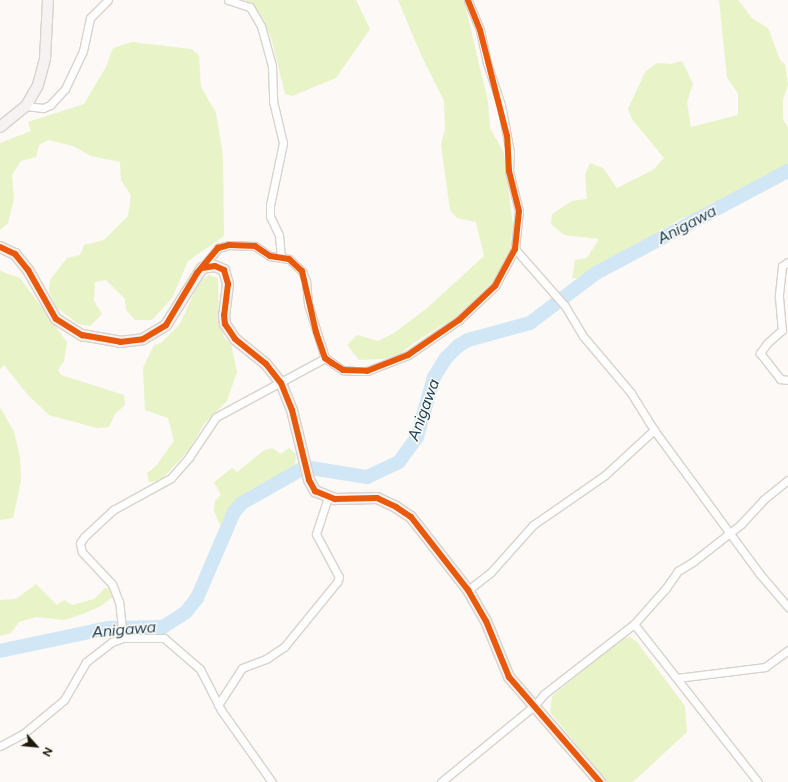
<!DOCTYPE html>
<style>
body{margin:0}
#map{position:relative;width:788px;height:782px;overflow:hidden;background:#fcf9f6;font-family:Figtree,sans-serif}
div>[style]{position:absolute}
.green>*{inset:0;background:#e8f3c7}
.river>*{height:14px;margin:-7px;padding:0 7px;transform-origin:7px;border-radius:7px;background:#d1e7f5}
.roads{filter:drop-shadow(1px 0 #d8d3cc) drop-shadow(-1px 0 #d8d3cc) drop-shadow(0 1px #d8d3cc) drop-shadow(0 -1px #d8d3cc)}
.street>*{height:7px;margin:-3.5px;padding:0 3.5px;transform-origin:3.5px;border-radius:3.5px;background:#fffefe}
.secondary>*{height:10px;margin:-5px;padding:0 5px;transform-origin:5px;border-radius:5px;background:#f5f2f1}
.cycleway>*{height:6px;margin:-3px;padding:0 3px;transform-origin:3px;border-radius:3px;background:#e8590c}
span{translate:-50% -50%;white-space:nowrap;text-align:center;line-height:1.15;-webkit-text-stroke:3px #fefaf4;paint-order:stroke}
.water-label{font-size:16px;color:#193e54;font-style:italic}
.north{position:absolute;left:16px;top:726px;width:40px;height:40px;-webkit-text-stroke:3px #fefaf4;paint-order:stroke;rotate:117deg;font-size:11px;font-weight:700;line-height:16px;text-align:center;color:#1e180d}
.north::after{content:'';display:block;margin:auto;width:14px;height:18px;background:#1e180d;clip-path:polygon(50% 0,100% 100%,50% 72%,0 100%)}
</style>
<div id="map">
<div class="green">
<div style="clip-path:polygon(245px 0,356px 0,370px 29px,336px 78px,292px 96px,285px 94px,272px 41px,264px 20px,253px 4px)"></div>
<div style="clip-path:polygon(398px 0,464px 0,488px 102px,490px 128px,504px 153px,513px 226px,510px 250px,493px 281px,456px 317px,415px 342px,400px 354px,383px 359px,359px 360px,347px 345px,357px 335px,378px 341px,394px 333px,426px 309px,484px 256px,476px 222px,457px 218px,450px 210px,441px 145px,445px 130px,444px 101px,422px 57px)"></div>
<div style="clip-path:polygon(719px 0,738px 0,752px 18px,768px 28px,780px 60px,785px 64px,788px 85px,783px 99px,783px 119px,788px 128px,788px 166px,746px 191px,712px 203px,695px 214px,682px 218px,620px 255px,596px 265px,578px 278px,572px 278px,575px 260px,587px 258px,599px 239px,564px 235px,551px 224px,552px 214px,572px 201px,587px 199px,585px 175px,590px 163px,603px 168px,617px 188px,653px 170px,664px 158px,632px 119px,628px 109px,645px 72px,657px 63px,671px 64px,682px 61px,693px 84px,687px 102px,691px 127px,738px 115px,738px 94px,727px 77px)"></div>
<div style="clip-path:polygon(132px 42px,191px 49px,199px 55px,201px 87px,216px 113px,223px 156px,224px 236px,188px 261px,172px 298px,152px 320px,135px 320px,126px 310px,125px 299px,106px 280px,95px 282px,94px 301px,102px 314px,90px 326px,78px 324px,56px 307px,49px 291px,50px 280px,67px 258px,80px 255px,84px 245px,104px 240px,128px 216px,131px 195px,121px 180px,120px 162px,91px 156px,73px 146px,48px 140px,39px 145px,36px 157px,21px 161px,12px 175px,14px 199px,8px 223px,0 230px,0 143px,31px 131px,28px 122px,84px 104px,106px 67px,113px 48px)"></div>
<div style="clip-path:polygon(0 271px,20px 278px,67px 342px,64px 361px,58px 370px,61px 375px,124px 395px,125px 405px,115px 414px,109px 427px,97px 428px,49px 415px,27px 394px,4px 365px,0 369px)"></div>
<div style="clip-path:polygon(209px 275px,218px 278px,219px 321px,224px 337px,231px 344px,237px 372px,227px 401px,204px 424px,189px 450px,160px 481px,149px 482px,147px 473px,156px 466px,174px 441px,168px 418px,145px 410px,143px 368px,154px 345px,161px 343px,180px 324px,195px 291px,203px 279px)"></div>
<div style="clip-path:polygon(0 407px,14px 432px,20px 457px,21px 481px,13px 518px,0 520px)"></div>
<div style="clip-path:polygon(272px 448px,281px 454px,289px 448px,296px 454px,295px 466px,245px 495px,231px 508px,226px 523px,221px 527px,214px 511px,215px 501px,221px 495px,214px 482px,232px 468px,237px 472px,263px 451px)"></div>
<div style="clip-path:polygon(36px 584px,57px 605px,64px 600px,72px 605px,94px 599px,105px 588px,111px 588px,114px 596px,101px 606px,80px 615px,64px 620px,36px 617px,19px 622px,11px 633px,0 636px,0 600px,16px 599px)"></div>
<div style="clip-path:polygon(630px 637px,637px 642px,685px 706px,687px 732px,633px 782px,607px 782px,550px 712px,552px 696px,623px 638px)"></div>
</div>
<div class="river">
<div style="left:0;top:651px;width:110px;rotate:-12deg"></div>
<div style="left:108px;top:628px;width:55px;rotate:-1deg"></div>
<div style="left:163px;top:627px;width:27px;rotate:-33deg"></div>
<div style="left:186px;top:612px;width:18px;rotate:-52deg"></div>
<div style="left:197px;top:598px;width:94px;rotate:-66.7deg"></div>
<div style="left:234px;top:512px;width:12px;rotate:-48deg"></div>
<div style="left:242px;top:503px;width:73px;rotate:-29.7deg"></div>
<div style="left:305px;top:467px;width:63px;rotate:9.2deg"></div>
<div style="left:367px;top:477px;width:35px;rotate:-25deg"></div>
<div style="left:399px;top:462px;width:31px;rotate:-54deg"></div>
<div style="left:417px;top:437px;width:62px;rotate:-74.2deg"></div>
<div style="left:434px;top:377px;width:22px;rotate:-58deg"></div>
<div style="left:446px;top:358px;width:17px;rotate:-45deg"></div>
<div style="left:458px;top:346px;width:12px;rotate:-31deg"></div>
<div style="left:468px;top:340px;width:64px;rotate:-15.3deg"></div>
<div style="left:530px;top:323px;width:83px;rotate:-37.1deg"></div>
<div style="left:596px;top:273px;width:217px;rotate:-28deg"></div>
</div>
<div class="roads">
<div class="street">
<div style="left:228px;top:0;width:23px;rotate:18deg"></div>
<div style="left:250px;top:7px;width:22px;rotate:60deg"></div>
<div style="left:261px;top:26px;width:41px;rotate:74.6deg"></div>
<div style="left:272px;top:66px;width:35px;rotate:88deg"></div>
<div style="left:273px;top:101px;width:43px;rotate:76.6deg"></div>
<div style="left:283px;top:143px;width:63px;rotate:101.8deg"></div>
<div style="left:270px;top:205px;width:11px;rotate:90deg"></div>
<div style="left:270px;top:216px;width:21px;rotate:65deg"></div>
<div style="left:279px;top:235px;width:22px;rotate:85deg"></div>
<div style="left:26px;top:106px;width:17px;rotate:7deg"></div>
<div style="left:43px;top:108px;width:8px;rotate:-23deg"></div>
<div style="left:50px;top:105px;width:22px;rotate:-47deg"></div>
<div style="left:65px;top:89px;width:42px;rotate:-64.7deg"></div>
<div style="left:83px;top:51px;width:34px;rotate:-78deg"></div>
<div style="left:90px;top:18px;width:25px;rotate:-45deg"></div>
<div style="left:515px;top:249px;width:76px;rotate:48.7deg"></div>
<div style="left:565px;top:306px;width:35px;rotate:59deg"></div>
<div style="left:583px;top:336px;width:75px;rotate:49.9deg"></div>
<div style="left:631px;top:393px;width:44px;rotate:58.1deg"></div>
<div style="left:654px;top:430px;width:177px;rotate:53.7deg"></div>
<div style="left:759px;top:573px;width:45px;rotate:49.5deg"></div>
<div style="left:788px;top:262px;width:7px;rotate:146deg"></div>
<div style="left:782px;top:266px;width:31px;rotate:96deg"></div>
<div style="left:779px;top:297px;width:33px;rotate:85deg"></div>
<div style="left:782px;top:330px;width:18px;rotate:139deg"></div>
<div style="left:768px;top:342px;width:14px;rotate:126deg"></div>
<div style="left:760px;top:353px;width:33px;rotate:52deg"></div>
<div style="left:780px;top:379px;width:8px;rotate:7deg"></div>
<div style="left:202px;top:268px;width:26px;rotate:-51deg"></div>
<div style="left:218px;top:248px;width:11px;rotate:-15deg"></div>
<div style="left:229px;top:245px;width:26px;rotate:2deg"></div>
<div style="left:255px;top:246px;width:18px;rotate:34deg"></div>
<div style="left:270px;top:256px;width:19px;rotate:9deg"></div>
<div style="left:289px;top:259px;width:18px;rotate:43deg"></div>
<div style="left:302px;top:271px;width:11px;rotate:68deg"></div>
<div style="left:306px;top:281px;width:23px;rotate:85deg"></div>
<div style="left:308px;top:304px;width:57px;rotate:72.5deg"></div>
<div style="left:325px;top:358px;width:22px;rotate:34deg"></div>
<div style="left:343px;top:370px;width:12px;rotate:5deg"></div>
<div style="left:355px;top:371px;width:12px"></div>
<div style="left:367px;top:371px;width:44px;rotate:-21.3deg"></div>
<div style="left:408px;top:355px;width:62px;rotate:-34.5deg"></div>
<div style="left:459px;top:320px;width:50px;rotate:-43.4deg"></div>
<div style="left:495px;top:286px;width:42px;rotate:-61.6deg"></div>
<div style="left:515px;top:249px;width:38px;rotate:-84deg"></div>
<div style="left:519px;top:211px;width:41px;rotate:-104deg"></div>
<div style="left:509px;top:171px;width:19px;rotate:-87deg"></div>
<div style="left:510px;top:152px;width:48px;rotate:-100.8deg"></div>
<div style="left:501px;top:105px;width:44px;rotate:-108.4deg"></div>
<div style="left:487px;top:63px;width:34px;rotate:-102deg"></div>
<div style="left:480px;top:30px;width:32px;rotate:-112deg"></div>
<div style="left:468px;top:590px;width:29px;rotate:-38deg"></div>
<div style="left:491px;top:572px;width:63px;rotate:-48.2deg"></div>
<div style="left:533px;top:525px;width:88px;rotate:-34.8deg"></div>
<div style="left:605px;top:475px;width:67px;rotate:-42.6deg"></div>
<div style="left:634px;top:624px;width:48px;rotate:-48.4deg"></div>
<div style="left:666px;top:588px;width:21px;rotate:-55deg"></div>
<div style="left:678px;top:571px;width:19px;rotate:-32deg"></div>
<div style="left:694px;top:561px;width:60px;rotate:-38.2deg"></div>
<div style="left:741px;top:524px;width:33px;rotate:-47deg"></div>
<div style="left:763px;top:500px;width:32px;rotate:-39deg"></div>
<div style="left:123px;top:638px;width:36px;rotate:-96deg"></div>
<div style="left:119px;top:602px;width:19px;rotate:-111deg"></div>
<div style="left:112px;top:584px;width:44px;rotate:-133.2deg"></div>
<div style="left:82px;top:552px;width:9px;rotate:-103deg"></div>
<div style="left:80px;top:543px;width:7px;rotate:-56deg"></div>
<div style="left:84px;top:537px;width:40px;rotate:-43deg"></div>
<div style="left:113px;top:510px;width:66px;rotate:-28.9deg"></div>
<div style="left:171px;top:478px;width:28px;rotate:-49deg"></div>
<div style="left:189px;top:457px;width:48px;rotate:-56deg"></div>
<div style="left:216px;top:417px;width:124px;rotate:-28.4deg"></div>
<div style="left:677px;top:678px;width:89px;rotate:-7.1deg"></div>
<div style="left:765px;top:667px;width:29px;rotate:-36deg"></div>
<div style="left:218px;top:705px;width:44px;rotate:-57deg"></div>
<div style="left:242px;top:668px;width:26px;rotate:-21deg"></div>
<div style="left:266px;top:659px;width:22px;rotate:-34deg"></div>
<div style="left:284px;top:647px;width:84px;rotate:-50.8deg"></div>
<div style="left:337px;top:582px;width:5px;rotate:-68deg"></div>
<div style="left:339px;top:577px;width:49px;rotate:-118.1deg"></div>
<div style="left:316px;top:534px;width:38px;rotate:-72deg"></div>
<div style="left:0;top:746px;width:26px;rotate:-28deg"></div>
<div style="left:23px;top:734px;width:53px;rotate:-39.7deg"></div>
<div style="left:64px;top:700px;width:44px;rotate:-59.9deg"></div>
<div style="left:86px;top:662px;width:33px;rotate:-38deg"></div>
<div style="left:112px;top:642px;width:12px;rotate:-20deg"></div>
<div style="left:123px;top:638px;width:41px"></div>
<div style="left:164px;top:638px;width:48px;rotate:40.7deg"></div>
<div style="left:200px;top:669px;width:46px;rotate:62.9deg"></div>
<div style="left:221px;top:710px;width:88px;rotate:54.7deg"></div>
<div style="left:441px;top:782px;width:120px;rotate:-39.3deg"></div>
<div style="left:534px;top:706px;width:16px;rotate:-50deg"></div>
<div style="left:544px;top:694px;width:114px;rotate:-37.9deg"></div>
<div style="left:634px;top:624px;width:201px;rotate:51.9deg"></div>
</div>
<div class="secondary">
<div style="left:0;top:127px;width:33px;rotate:-39deg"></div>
<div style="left:26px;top:106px;width:24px;rotate:-60deg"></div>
<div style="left:38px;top:85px;width:27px;rotate:-75deg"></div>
<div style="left:45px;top:59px;width:59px;rotate:-87.1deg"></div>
<div style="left:0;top:247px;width:17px;rotate:25deg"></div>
<div style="left:15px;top:254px;width:21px;rotate:51deg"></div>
<div style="left:28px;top:270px;width:56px;rotate:60.3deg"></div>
<div style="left:56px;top:319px;width:31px;rotate:32deg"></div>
<div style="left:82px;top:335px;width:39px;rotate:10deg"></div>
<div style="left:120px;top:342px;width:23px;rotate:-7deg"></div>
<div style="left:143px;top:339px;width:27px;rotate:-31deg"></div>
<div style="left:166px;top:325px;width:67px;rotate:-57.7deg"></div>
<div style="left:202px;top:268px;width:13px;rotate:-9deg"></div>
<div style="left:215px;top:266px;width:10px;rotate:24deg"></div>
<div style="left:224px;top:270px;width:15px;rotate:74deg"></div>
<div style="left:228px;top:284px;width:31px;rotate:97deg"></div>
<div style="left:224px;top:315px;width:9px;rotate:84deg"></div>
<div style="left:225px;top:324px;width:18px;rotate:56deg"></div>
<div style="left:235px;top:339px;width:40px;rotate:39deg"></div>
<div style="left:266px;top:364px;width:24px;rotate:52deg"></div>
<div style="left:281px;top:383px;width:29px;rotate:68deg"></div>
<div style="left:292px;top:410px;width:72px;rotate:76.3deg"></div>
<div style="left:309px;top:480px;width:13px;rotate:61deg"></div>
<div style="left:315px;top:491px;width:22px;rotate:22deg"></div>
<div style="left:335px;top:499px;width:42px;rotate:-1.4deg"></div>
<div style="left:377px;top:498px;width:21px;rotate:25deg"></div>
<div style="left:396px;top:507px;width:18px;rotate:34deg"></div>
<div style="left:411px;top:517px;width:93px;rotate:52deg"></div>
<div style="left:468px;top:590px;width:36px;rotate:60deg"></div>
<div style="left:486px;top:621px;width:61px;rotate:67.7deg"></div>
<div style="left:509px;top:677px;width:139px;rotate:49.1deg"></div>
</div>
</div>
<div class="cycleway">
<div style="left:0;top:247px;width:17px;rotate:25deg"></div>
<div style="left:15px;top:254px;width:21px;rotate:51deg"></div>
<div style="left:28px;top:270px;width:56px;rotate:60.3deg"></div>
<div style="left:56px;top:319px;width:31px;rotate:32deg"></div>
<div style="left:82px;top:335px;width:39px;rotate:10deg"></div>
<div style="left:120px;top:342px;width:23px;rotate:-7deg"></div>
<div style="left:143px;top:339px;width:27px;rotate:-31deg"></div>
<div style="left:166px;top:325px;width:61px;rotate:-59.2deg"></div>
<div style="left:197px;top:273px;width:33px;rotate:-50deg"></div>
<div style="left:218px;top:248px;width:11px;rotate:-15deg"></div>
<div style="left:229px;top:245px;width:26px;rotate:2deg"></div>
<div style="left:255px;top:246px;width:18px;rotate:34deg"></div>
<div style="left:270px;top:256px;width:19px;rotate:9deg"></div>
<div style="left:289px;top:259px;width:18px;rotate:43deg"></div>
<div style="left:302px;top:271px;width:63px;rotate:77.1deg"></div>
<div style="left:316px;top:332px;width:28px;rotate:71deg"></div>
<div style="left:325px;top:358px;width:9px;rotate:36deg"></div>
<div style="left:332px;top:363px;width:13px;rotate:32deg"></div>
<div style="left:343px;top:370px;width:24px;rotate:2deg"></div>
<div style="left:367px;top:371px;width:44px;rotate:-21.3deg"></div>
<div style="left:408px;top:355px;width:62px;rotate:-34.5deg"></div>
<div style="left:459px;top:320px;width:50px;rotate:-43.4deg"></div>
<div style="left:495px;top:286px;width:42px;rotate:-61.6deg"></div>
<div style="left:515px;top:249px;width:38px;rotate:-84deg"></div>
<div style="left:519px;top:211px;width:41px;rotate:-104deg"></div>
<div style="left:509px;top:171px;width:35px;rotate:-93deg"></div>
<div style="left:507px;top:136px;width:109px;rotate:-104.3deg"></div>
<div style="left:480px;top:30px;width:32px;rotate:-112deg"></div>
<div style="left:202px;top:268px;width:13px;rotate:-9deg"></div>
<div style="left:215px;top:266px;width:10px;rotate:24deg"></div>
<div style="left:224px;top:270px;width:15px;rotate:74deg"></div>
<div style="left:228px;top:284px;width:31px;rotate:97deg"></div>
<div style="left:224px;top:315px;width:9px;rotate:84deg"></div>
<div style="left:225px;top:324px;width:18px;rotate:56deg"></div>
<div style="left:235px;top:339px;width:40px;rotate:39deg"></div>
<div style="left:266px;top:364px;width:24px;rotate:52deg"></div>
<div style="left:281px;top:383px;width:29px;rotate:68deg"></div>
<div style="left:292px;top:410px;width:72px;rotate:76.3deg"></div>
<div style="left:309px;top:480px;width:13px;rotate:61deg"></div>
<div style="left:315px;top:491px;width:22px;rotate:22deg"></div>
<div style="left:335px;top:499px;width:42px;rotate:-1.4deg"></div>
<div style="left:377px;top:498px;width:21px;rotate:25deg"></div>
<div style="left:396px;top:507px;width:18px;rotate:34deg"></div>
<div style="left:411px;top:517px;width:93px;rotate:52deg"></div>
<div style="left:468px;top:590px;width:36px;rotate:60deg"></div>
<div style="left:486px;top:621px;width:61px;rotate:67.7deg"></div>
<div style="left:509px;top:677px;width:139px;rotate:49.1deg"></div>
</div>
<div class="water-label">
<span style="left:687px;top:225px;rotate:-28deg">Anigawa</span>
<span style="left:424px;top:410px;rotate:-70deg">Anigawa</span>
<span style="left:124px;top:630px;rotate:-5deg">Anigawa</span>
</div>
<div class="north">N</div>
</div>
